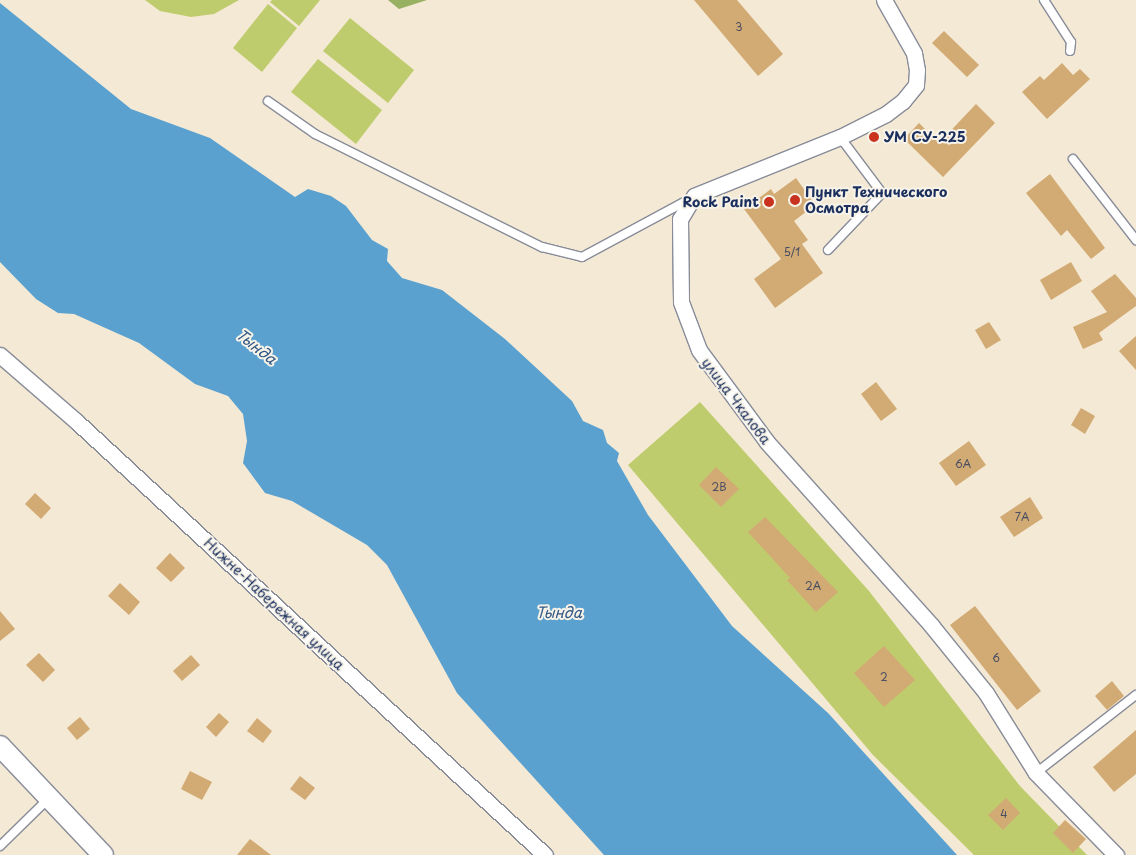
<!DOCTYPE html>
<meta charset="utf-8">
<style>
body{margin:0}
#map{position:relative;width:1136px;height:855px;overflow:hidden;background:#f4e9d4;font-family:"Playpen Sans",sans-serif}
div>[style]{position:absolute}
.green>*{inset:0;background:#bfcc6e}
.forest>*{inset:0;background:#97b061}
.water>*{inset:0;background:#5aa1d0}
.building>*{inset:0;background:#d2aa73}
.roads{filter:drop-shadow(1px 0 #888c99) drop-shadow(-1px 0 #888c99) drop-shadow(0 1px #888c99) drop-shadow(0 -1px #888c99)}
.service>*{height:8px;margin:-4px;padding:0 4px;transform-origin:4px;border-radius:4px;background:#fff}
.minor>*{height:15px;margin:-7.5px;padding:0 7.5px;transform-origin:7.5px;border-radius:7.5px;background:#fff}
.tertiary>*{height:20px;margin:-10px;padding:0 10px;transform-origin:10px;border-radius:10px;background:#fff}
.dots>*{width:14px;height:14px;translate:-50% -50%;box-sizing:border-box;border:2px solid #f7f3e8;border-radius:50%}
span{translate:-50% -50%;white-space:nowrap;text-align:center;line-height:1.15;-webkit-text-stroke:4px #f7f3e8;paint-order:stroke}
.number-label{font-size:11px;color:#494e63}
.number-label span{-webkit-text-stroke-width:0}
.poi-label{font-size:14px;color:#1b2f5e;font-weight:700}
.left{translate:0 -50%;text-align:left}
.right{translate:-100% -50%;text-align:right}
.street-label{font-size:14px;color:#1b2f5e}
.water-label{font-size:15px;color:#315786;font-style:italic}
</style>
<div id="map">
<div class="green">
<div style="clip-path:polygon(145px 0,239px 0,214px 14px,191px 17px,160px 11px)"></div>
<div style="clip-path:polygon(272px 0,320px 0,299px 26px,270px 2px)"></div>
<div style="clip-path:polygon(268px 4px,297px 28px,262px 72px,233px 48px)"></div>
<div style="clip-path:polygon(350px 18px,414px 70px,388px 103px,323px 51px)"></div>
<div style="clip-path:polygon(318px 59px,382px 110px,356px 144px,291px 92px)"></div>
<div style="clip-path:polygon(700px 402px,869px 591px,1020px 786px,1087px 855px,974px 855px,873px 755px,628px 465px)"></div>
</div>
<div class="forest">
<div style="clip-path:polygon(388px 0,427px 0,399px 9px)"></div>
</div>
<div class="water">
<div style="clip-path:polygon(0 3px,131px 109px,210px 138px,295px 197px,308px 189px,331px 196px,346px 206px,372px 240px,388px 249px,387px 261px,402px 278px,442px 290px,505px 339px,572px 401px,583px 421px,603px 430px,607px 443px,619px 453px,617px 461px,648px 515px,732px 626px,828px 713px,957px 855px,604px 855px,457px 693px,387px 565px,367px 545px,292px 501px,265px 493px,243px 463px,247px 441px,243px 414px,228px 396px,195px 384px,139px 343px,74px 314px,58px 313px,36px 299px,0 262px)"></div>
</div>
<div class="building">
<div style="clip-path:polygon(694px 0,737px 0,783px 54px,758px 76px)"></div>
<div style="clip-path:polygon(944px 31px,979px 65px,967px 77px,932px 43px)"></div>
<div style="clip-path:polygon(1062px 63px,1073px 75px,1080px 69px,1090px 79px,1047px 119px,1022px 92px,1040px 76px,1044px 80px)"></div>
<div style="clip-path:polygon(976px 104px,995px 123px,943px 177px,904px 139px,919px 123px,939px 143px)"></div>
<div style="clip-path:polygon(1050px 174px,1105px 248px,1091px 259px,1067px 230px,1061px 236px,1026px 193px)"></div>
<div style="clip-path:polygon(796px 178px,815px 205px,794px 221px,808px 240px,802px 244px,823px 273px,775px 308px,754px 279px,781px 259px,744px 209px,771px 189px,774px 194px)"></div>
<div style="clip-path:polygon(1071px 262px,1082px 281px,1051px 300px,1040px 280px)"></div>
<div style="clip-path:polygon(1115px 274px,1136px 298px,1136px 306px,1099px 333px,1103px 340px,1083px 349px,1073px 327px,1107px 312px,1091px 291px)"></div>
<div style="clip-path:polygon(989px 322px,1001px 340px,986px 349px,975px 330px)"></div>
<div style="clip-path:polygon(1136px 336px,1136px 370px,1119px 351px)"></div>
<div style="clip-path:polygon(876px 382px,897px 409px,881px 421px,861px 394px)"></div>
<div style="clip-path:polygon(1081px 408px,1095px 416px,1085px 434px,1071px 425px)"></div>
<div style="clip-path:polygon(969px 441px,986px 465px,956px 486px,939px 463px)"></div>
<div style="clip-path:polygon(716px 467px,739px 489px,721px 507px,699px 485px)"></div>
<div style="clip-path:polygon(35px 493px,51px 508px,41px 519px,25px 504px)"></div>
<div style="clip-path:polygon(1030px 497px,1043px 518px,1014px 537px,1000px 517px)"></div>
<div style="clip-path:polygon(765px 517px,838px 592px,816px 612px,787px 580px,790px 578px,748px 532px)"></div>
<div style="clip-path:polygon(170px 553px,185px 568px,171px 582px,156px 568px)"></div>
<div style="clip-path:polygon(120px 583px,140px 602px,129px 615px,108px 596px)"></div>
<div style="clip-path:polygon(975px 606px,1041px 691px,1017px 710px,950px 625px)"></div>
<div style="clip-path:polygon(0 611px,15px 629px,0 641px)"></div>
<div style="clip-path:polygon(884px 646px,915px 680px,884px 707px,854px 673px)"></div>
<div style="clip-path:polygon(39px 653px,55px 670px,43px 682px,26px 665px)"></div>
<div style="clip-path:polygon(191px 655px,200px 665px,182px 681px,173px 671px)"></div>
<div style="clip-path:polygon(1112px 681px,1124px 696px,1107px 710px,1095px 696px)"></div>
<div style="clip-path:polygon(219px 713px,229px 722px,216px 737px,206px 727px)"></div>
<div style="clip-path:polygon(80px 717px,90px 729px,77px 740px,67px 728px)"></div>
<div style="clip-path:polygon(257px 718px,272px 731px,263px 743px,247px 731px)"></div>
<div style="clip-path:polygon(1136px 730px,1136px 774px,1114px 792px,1093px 767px)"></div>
<div style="clip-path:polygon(190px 771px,212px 782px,202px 800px,181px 789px)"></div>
<div style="clip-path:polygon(300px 776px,315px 788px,305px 800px,290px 789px)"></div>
<div style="clip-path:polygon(1006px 798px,1020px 813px,1003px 830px,988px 815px)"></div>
<div style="clip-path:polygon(1065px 820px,1086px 839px,1073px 853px,1053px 833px)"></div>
<div style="clip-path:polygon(250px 839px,271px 855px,237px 855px)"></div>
</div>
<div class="roads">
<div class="service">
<div style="left:1044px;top:0;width:50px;rotate:57.3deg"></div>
<div style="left:1071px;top:42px;width:9px;rotate:96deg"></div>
<div style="left:268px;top:101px;width:57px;rotate:35.1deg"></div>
<div style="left:315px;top:134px;width:254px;rotate:26.5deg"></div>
<div style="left:542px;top:247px;width:41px;rotate:14deg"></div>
<div style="left:582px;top:257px;width:120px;rotate:-28.3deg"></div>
<div style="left:1073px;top:159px;width:103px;rotate:52.1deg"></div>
<div style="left:828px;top:250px;width:79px;rotate:-46.5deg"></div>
<div style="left:882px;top:193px;width:70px;rotate:-126.9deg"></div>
<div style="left:1036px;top:773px;width:127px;rotate:-38deg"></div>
<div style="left:0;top:846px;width:67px;rotate:-44.4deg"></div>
</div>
<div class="minor">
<div style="left:884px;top:0;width:61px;rotate:60.5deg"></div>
<div style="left:914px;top:53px;width:17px;rotate:80deg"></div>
<div style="left:917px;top:70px;width:15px;rotate:94deg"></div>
<div style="left:916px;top:85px;width:21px;rotate:129deg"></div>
<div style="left:903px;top:101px;width:21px;rotate:143deg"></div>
<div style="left:886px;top:114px;width:51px;rotate:153.4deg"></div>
<div style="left:840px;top:137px;width:157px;rotate:158deg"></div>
<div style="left:694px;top:196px;width:27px;rotate:121deg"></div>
<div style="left:680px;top:219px;width:83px;rotate:89.3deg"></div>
<div style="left:681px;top:302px;width:51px;rotate:69.4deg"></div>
<div style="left:699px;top:350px;width:114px;rotate:53.5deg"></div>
<div style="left:767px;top:442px;width:246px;rotate:48.1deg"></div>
<div style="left:931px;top:625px;width:87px;rotate:51deg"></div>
<div style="left:986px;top:693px;width:94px;rotate:58deg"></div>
<div style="left:1036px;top:773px;width:115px;rotate:45.7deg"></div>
<div style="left:0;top:355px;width:101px;rotate:41deg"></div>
<div style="left:76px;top:421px;width:639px;rotate:42.78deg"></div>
</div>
<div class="tertiary">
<div style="left:0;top:746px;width:150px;rotate:46.6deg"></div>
</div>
</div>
<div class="dots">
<div style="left:874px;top:137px;background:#c8321e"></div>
<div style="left:795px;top:200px;background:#c8321e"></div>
<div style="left:769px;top:202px;background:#c8321e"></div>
</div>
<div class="number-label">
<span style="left:739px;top:27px">3</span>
<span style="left:792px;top:252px">5/1</span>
<span style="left:963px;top:464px">6А</span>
<span style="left:719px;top:487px">2В</span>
<span style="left:1022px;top:517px">7А</span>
<span style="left:813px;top:586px">2А</span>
<span style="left:996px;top:658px">6</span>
<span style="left:884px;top:677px">2</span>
<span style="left:1004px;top:814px">4</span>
</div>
<div class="poi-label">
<span class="left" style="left:884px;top:137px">УМ СУ-225</span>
<span class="left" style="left:805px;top:200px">Пункт Технического<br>Осмотра</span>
<span class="right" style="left:759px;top:202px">Rock Paint</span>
</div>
<div class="street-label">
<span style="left:736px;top:401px;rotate:53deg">улица Чкалова</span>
<span style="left:274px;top:604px;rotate:43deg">Нижне-Набережная улица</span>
</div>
<div class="water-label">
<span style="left:257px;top:346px;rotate:38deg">Тында</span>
<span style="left:559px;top:612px">Тында</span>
</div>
</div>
